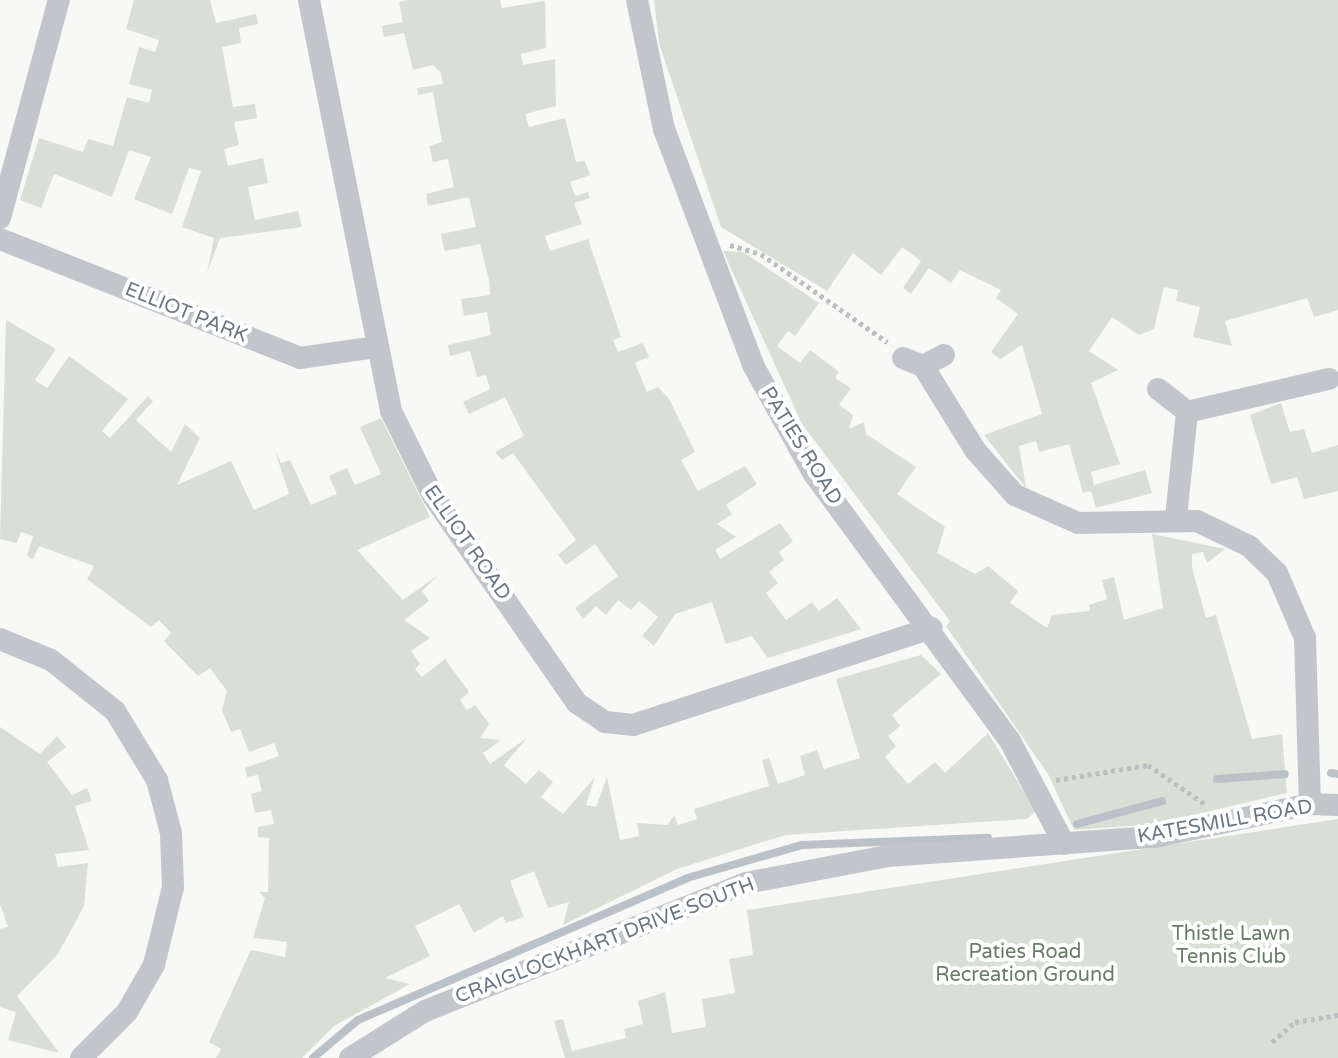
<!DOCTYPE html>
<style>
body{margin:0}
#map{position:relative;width:1338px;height:1058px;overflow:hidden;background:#f8f8f6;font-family:"Varela Round",sans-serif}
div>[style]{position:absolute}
.green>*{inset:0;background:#d9ded7}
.stream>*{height:8px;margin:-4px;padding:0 4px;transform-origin:4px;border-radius:4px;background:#bac2c7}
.path>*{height:5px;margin-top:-2.5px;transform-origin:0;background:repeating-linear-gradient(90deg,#bcbec0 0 4px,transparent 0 8px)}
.minor>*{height:22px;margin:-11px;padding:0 11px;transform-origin:11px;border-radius:11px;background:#c2c5c9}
span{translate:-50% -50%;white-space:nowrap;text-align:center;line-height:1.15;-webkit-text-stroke:8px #fff;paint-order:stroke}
.street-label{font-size:20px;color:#6b7683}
.park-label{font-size:20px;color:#6b7b69}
</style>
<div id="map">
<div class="green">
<div style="clip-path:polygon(134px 0,210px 0,216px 23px,256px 14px,258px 24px,239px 28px,241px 43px,222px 47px,233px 107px,255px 104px,257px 118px,234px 122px,239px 145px,224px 149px,228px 166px,263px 158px,268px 183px,248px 187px,255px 220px,298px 211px,302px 227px,220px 238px,207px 273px,214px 238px,182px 227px,201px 171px,189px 168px,172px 214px,134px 199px,151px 157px,129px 150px,112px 197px,54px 174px,41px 208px,20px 200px,39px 138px,83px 152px,88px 139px,113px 146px,127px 97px,149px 103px,152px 90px,129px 84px,139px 47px,155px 52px,159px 40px,126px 29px)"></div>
<div style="clip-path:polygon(408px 0,500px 0,502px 8px,545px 1px,546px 48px,521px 54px,523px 65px,555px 59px,556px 106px,525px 114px,529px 127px,565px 118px,576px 162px,585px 161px,590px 175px,570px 182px,575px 196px,588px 192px,590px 198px,574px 203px,582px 224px,545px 236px,550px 251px,588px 239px,621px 337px,613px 340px,618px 352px,643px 343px,649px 357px,635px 363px,647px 392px,658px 387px,669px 399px,695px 452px,681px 460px,698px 491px,745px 466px,757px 484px,726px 505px,732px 514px,717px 524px,736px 537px,715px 550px,720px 559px,780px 523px,793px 541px,779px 552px,784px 560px,769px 572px,778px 583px,766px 593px,786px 620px,812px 602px,819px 611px,837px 598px,861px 629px,768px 658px,752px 636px,726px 644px,712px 602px,675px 614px,654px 646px,642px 636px,658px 617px,639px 601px,631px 610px,618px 600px,606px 615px,596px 606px,583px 619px,575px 608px,618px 576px,595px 544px,566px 565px,558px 555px,576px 540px,513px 453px,502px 460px,495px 452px,524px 436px,505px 397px,469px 414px,463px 402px,490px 389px,486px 375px,477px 377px,470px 351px,450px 356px,448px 345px,491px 335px,487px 312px,464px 316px,461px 299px,490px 295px,489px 280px,480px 244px,445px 251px,442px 241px,441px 234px,476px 227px,469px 197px,428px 206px,426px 194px,454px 187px,448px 159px,433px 162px,429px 146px,442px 142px,433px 92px,418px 95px,417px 88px,443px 84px,441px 73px,433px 65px,413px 70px,404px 33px,384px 37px,382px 26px,403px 22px,399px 2px)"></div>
<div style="clip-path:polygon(654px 0,1338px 0,1338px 310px,1314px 317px,1307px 298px,1225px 321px,1232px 346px,1193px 337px,1200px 307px,1176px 301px,1178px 290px,1164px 287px,1154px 329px,1139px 335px,1112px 317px,1089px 351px,1118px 370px,1091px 383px,1120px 464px,1091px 472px,1094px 485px,1145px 470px,1152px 493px,1096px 508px,1091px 491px,1083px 493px,1069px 444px,1039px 452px,1036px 441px,1019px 446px,1026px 488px,984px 435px,1042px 414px,1022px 345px,1000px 359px,991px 352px,1018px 314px,996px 298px,1001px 290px,960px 270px,951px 283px,929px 268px,911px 294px,903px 288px,921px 261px,902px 247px,881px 275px,853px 253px,827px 291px,721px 227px,659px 43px)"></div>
<div style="clip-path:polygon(723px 251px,743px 252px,819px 303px,795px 336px,788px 331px,777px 346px,800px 363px,810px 350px,839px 372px,835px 378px,851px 388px,839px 405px,853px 415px,849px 429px,864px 422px,866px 434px,916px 467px,897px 494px,945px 527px,937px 553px,975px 574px,988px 566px,1018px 591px,1010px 603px,1047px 628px,1052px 615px,1090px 611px,1089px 605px,1107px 599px,1102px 580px,1114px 577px,1124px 620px,1163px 608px,1152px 534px,1225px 549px,1207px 563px,1203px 552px,1192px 554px,1192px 568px,1206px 618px,1216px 615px,1252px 739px,1282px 734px,1287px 793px,1155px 824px,1074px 830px,1048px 774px,946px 626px,950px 621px,802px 424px)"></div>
<div style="clip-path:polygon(6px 320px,56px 349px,35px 380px,47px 388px,69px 356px,128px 399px,102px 431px,110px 438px,148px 396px,153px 401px,136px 420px,171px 452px,185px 424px,200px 438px,177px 485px,231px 461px,254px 510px,289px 494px,274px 448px,281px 463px,290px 460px,311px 505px,337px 494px,329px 476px,347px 468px,355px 485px,381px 474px,360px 427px,381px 418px,430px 517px,357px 550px,403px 600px,438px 575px,422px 591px,429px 601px,404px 620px,430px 638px,411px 651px,420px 664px,415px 669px,422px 677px,445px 659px,469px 692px,460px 700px,467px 710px,475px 705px,489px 724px,480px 738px,501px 740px,483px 753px,490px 764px,527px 738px,504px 765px,526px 784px,539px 770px,553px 782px,541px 797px,563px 814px,595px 777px,586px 805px,596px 807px,607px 777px,620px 840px,639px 836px,637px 823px,668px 825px,674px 815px,678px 825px,697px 819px,694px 809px,769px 786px,762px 760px,769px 758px,778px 784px,805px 775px,800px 756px,808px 753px,817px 750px,824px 769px,860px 758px,836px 679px,921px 655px,941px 674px,892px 715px,900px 726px,888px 736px,896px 746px,885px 757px,908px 784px,935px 762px,945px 773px,988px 733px,1036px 811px,1027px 819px,785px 835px,677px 869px,563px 925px,569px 902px,548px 908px,534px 871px,510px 881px,524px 917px,506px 923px,503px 916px,474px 933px,459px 904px,415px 926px,430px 956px,385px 978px,410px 984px,334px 1026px,302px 1058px,216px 1058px,221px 1049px,209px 1042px,251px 950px,285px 957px,287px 942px,253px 938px,265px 898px,259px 892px,268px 892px,269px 838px,258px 837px,258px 827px,274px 824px,271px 810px,255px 813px,251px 794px,262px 791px,258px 775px,247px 777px,245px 768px,279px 756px,274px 743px,249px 752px,240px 729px,231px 732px,222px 710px,227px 691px,210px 668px,198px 676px,164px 641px,171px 633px,159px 620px,151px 627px,87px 579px,94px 566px,39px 546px,33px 559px,27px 556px,33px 536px,21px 532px,17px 543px,0 539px)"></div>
<div style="clip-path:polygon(1281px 403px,1290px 432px,1304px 429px,1312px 453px,1338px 445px,1338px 491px,1304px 499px,1297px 477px,1271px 484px,1250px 415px)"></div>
<div style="clip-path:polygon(0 727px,40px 754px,57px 736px,66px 747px,47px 762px,72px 795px,87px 788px,92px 801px,75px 806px,89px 850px,55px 854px,58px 867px,88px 863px,84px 906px,58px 954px,17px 996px,59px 1053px,8px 1040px,16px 1012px,0 1007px,0 929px,8px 927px,0 904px)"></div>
<div style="clip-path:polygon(1338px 819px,1338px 1058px,565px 1058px,554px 1021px,563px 1019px,572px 1051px,626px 1038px,624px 1029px,643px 1024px,638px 1001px,665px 992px,672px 1033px,706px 1027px,702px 999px,735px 993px,729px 959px,753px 955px,747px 910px)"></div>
</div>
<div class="stream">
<div style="left:1331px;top:773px;width:7px;rotate:8deg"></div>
<div style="left:1217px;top:779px;width:68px;rotate:-4.2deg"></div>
<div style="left:1077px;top:824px;width:88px;rotate:-15.1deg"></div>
<div style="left:313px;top:1058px;width:59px;rotate:-40.2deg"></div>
<div style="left:358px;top:1020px;width:358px;rotate:-23.3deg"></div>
<div style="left:687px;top:878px;width:120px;rotate:-16deg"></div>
<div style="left:802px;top:845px;width:186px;rotate:-2.2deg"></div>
</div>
<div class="path">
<div style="left:730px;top:245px;width:32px;rotate:16deg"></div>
<div style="left:761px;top:254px;width:154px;rotate:34.9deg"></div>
<div style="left:1056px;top:780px;width:93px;rotate:-9.3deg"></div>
<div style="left:1148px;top:765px;width:69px;rotate:34.4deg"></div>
<div style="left:1272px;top:1042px;width:30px;rotate:-41deg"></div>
<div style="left:1295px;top:1022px;width:44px;rotate:-9.2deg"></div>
</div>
<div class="minor">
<div style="left:309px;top:0;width:419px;rotate:78.7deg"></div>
<div style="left:391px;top:411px;width:95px;rotate:63.7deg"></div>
<div style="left:433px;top:496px;width:252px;rotate:55.2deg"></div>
<div style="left:577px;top:703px;width:34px;rotate:34deg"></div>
<div style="left:605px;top:722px;width:28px;rotate:6deg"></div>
<div style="left:633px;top:725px;width:314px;rotate:-18deg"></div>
<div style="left:637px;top:0;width:132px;rotate:78.2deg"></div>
<div style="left:664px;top:129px;width:252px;rotate:69.3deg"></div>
<div style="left:753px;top:365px;width:125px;rotate:60.8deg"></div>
<div style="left:814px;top:474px;width:331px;rotate:53.7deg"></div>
<div style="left:1010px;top:741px;width:116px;rotate:62.3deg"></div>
<div style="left:0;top:218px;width:226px;rotate:-74.9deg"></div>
<div style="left:0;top:239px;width:323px;rotate:21.6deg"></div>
<div style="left:300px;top:358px;width:76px;rotate:-8.3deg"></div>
<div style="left:944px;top:355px;width:24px;rotate:152deg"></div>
<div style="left:923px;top:366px;width:99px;rotate:58.2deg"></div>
<div style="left:975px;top:450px;width:60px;rotate:48.4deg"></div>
<div style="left:1015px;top:495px;width:69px;rotate:24deg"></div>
<div style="left:1078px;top:523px;width:119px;rotate:-1deg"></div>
<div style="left:1197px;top:521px;width:58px;rotate:25.7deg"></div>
<div style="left:1249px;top:546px;width:39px;rotate:44deg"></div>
<div style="left:1277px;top:573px;width:71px;rotate:66.7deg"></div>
<div style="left:1305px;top:638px;width:166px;rotate:88.3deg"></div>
<div style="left:903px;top:358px;width:22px;rotate:22deg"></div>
<div style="left:1158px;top:389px;width:37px;rotate:38deg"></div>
<div style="left:1176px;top:517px;width:106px;rotate:-84deg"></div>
<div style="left:1187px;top:412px;width:146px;rotate:-13.1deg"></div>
<div style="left:0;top:639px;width:55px;rotate:22.4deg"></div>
<div style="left:51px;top:660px;width:82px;rotate:38.6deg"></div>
<div style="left:115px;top:711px;width:81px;rotate:58.7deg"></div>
<div style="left:157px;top:780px;width:55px;rotate:75.2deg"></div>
<div style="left:171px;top:833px;width:54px;rotate:87.9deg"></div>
<div style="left:173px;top:887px;width:80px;rotate:103.7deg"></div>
<div style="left:154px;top:965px;width:54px;rotate:119.9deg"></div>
<div style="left:127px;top:1012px;width:65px;rotate:135deg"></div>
<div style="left:350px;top:1058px;width:89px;rotate:-32.1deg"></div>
<div style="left:425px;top:1011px;width:346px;rotate:-21.7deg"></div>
<div style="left:746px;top:883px;width:145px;rotate:-10.8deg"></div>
<div style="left:888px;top:856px;width:268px;rotate:-4.1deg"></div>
<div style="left:1155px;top:837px;width:158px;rotate:-12deg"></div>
<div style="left:1310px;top:804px;width:28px;rotate:2deg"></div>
</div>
<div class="street-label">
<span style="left:186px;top:313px;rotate:22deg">ELLIOT PARK</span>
<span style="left:801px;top:446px;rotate:58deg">PATIES ROAD</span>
<span style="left:467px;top:543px;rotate:55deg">ELLIOT ROAD</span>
<span style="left:1225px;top:822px;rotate:-10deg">KATESMILL ROAD</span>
<span style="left:605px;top:941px;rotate:-21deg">CRAIGLOCKHART DRIVE SOUTH</span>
</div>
<div class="park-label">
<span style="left:1231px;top:946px">Thistle Lawn<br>Tennis Club</span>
<span style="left:1025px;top:964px">Paties Road<br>Recreation Ground</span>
</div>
</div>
